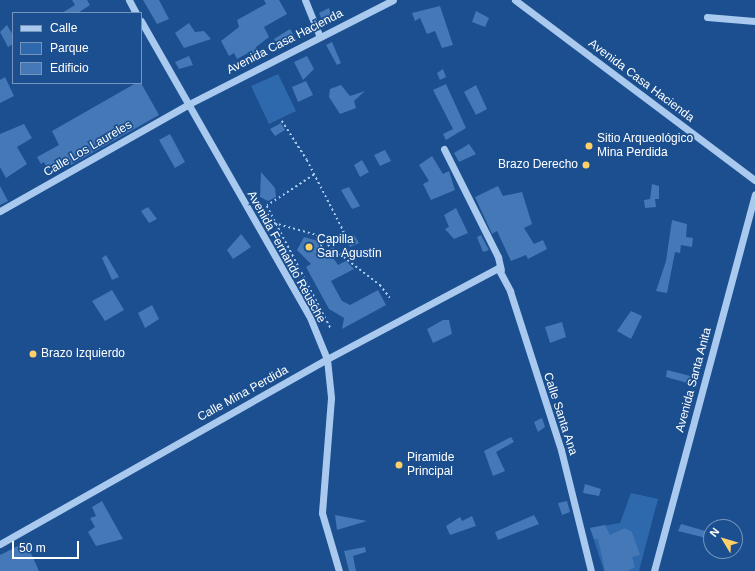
<!DOCTYPE html>
<meta charset="utf-8">
<style>
body{margin:0}
#map{position:relative;width:755px;height:571px;overflow:hidden;background:#1b4f8f;font-family:Arial,sans-serif}
div>[style]{position:absolute}
.green>*{inset:0;background:#2e69ad}
.building>*{inset:0;background:#4478b7}
.path>*{height:1.5px;margin-top:-0.75px;transform-origin:0;background:repeating-linear-gradient(90deg,#a9c9ee 0 2px,transparent 0 5px)}
.minor>*{height:7px;margin:-3.5px;padding:0 3.5px;transform-origin:3.5px;border-radius:3.5px;background:#a9c9ee}
.dots>*{width:11px;height:11px;translate:-50% -50%;box-sizing:border-box;border:2px solid #1b4f8f;border-radius:50%}
span{translate:-50% -50%;white-space:nowrap;text-align:center;line-height:1.15;-webkit-text-stroke:3.5px #1b4f8f;paint-order:stroke}
.street-label{font-size:12px;color:#fff}
.poi-label{font-size:12px;color:#fff}
.left{translate:0 -50%;text-align:left}
.right{translate:-100% -50%;text-align:right}
.legend{position:absolute;left:12px;top:12px;width:130px;height:72px;box-sizing:border-box;background:#1b4f8f;border:1px solid #7695bc;margin:0;padding:5px 7px;list-style:none;font-size:12px;color:#fff}
.legend li{display:flex;align-items:center;gap:8px;height:20px}
.legend b{width:20px;border:1px solid #7695bc}
.north{position:absolute;left:703px;top:519px;width:40px;height:40px;box-sizing:border-box;background:#1b4f8f;border:1px solid #7695bc;border-radius:50%;rotate:308deg;font-size:11px;font-weight:700;line-height:16px;text-align:center;color:#fff}
.north::after{content:'';display:block;margin:auto;width:14px;height:18px;background:#ffd166;clip-path:polygon(50% 0,100% 100%,50% 72%,0 100%)}
.scale{position:absolute;left:12px;top:541px;width:67px;height:18px;box-sizing:border-box;border:2px solid #fff;border-top:0;padding-left:5px;font-size:12px;line-height:14px;white-space:nowrap;color:#fff;-webkit-text-stroke:3px #1b4f8f;paint-order:stroke}
</style>
<div id="map">
<div class="green">
<div style="clip-path:polygon(278px 74px,296px 111px,269px 124px,251px 86px)"></div>
<div style="clip-path:polygon(631px 493px,658px 499px,639px 571px,604px 571px,590px 528px,620px 523px)"></div>
</div>
<div class="building">
<div style="clip-path:polygon(72px 0,87px 0,90px 5px,78px 13px,62px 13px,75px 5px)"></div>
<div style="clip-path:polygon(143px 0,159px 0,169px 19px,157px 24px)"></div>
<div style="clip-path:polygon(264px 0,279px 0,287px 14px,264px 27px,269px 37px,256px 47px,260px 57px,253px 61px,250px 52px,237px 59px,234px 53px,229px 56px,221px 41px,239px 27px,237px 20px,266px 4px)"></div>
<div style="clip-path:polygon(440px 6px,453px 45px,442px 48px,435px 31px,427px 34px,420px 18px,415px 21px,412px 13px)"></div>
<div style="clip-path:polygon(329px 8px,331px 15px,322px 20px,319px 13px)"></div>
<div style="clip-path:polygon(476px 11px,489px 18px,485px 27px,472px 22px)"></div>
<div style="clip-path:polygon(189px 23px,195px 32px,204px 31px,211px 39px,184px 48px,175px 33px)"></div>
<div style="clip-path:polygon(7px 25px,13px 35px,13px 44px,8px 47px,0 32px)"></div>
<div style="clip-path:polygon(290px 29px,295px 37px,279px 47px,274px 39px)"></div>
<div style="clip-path:polygon(332px 42px,341px 63px,337px 65px,326px 45px)"></div>
<div style="clip-path:polygon(189px 56px,193px 65px,179px 69px,175px 62px)"></div>
<div style="clip-path:polygon(307px 56px,314px 69px,303px 80px,294px 62px)"></div>
<div style="clip-path:polygon(443px 69px,446px 77px,440px 80px,437px 73px)"></div>
<div style="clip-path:polygon(5px 77px,14px 96px,0 103px,0 80px)"></div>
<div style="clip-path:polygon(306px 81px,313px 95px,298px 102px,292px 87px)"></div>
<div style="clip-path:polygon(136px 83px,141px 83px,159px 115px,71px 165px,68px 159px,48px 170px,44px 162px,41px 164px,37px 157px,59px 145px,52px 131px)"></div>
<div style="clip-path:polygon(446px 84px,466px 128px,446px 140px,443px 134px,453px 129px,433px 90px)"></div>
<div style="clip-path:polygon(341px 85px,350px 96px,365px 91px,354px 101px,356px 108px,340px 114px,329px 97px,330px 89px)"></div>
<div style="clip-path:polygon(476px 85px,487px 109px,476px 115px,464px 92px)"></div>
<div style="clip-path:polygon(281px 123px,285px 130px,275px 136px,270px 129px)"></div>
<div style="clip-path:polygon(24px 124px,32px 138px,17px 147px,27px 164px,6px 178px,0 167px,0 134px)"></div>
<div style="clip-path:polygon(170px 134px,185px 162px,175px 168px,159px 140px)"></div>
<div style="clip-path:polygon(469px 144px,476px 154px,459px 162px,454px 153px)"></div>
<div style="clip-path:polygon(385px 150px,391px 161px,380px 166px,374px 155px)"></div>
<div style="clip-path:polygon(432px 156px,443px 174px,449px 171px,455px 190px,431px 200px,423px 184px,429px 181px,419px 165px)"></div>
<div style="clip-path:polygon(362px 160px,369px 172px,360px 177px,354px 165px)"></div>
<div style="clip-path:polygon(261px 172px,275px 188px,276px 197px,268px 201px,260px 197px)"></div>
<div style="clip-path:polygon(652px 184px,659px 186px,659px 199px,655px 199px,656px 207px,645px 208px,644px 200px,650px 199px)"></div>
<div style="clip-path:polygon(0 186px,8px 201px,0 205px)"></div>
<div style="clip-path:polygon(498px 186px,503px 196px,522px 192px,532px 224px,524px 228px,534px 244px,543px 240px,547px 249px,528px 259px,526px 255px,511px 261px,497px 231px,492px 234px,475px 197px)"></div>
<div style="clip-path:polygon(349px 187px,360px 206px,352px 209px,341px 190px)"></div>
<div style="clip-path:polygon(148px 207px,157px 219px,149px 223px,141px 211px)"></div>
<div style="clip-path:polygon(456px 208px,468px 233px,454px 239px,445px 229px,449px 227px,444px 215px)"></div>
<div style="clip-path:polygon(672px 220px,687px 224px,686px 237px,693px 238px,692px 247px,681px 245px,680px 253px,675px 252px,667px 293px,656px 291px,666px 261px)"></div>
<div style="clip-path:polygon(241px 234px,251px 247px,233px 259px,227px 250px)"></div>
<div style="clip-path:polygon(354px 235px,359px 243px,350px 247px,346px 239px)"></div>
<div style="clip-path:polygon(481px 235px,489px 250px,483px 252px,477px 237px)"></div>
<div style="clip-path:polygon(304px 237px,318px 241px,321px 258px,330px 253px,338px 265px,346px 261px,354px 269px,331px 281px,342px 301px,350px 305px,378px 290px,386px 305px,342px 329px,344px 318px,329px 309px,306px 267px,311px 264px,297px 250px)"></div>
<div style="clip-path:polygon(106px 255px,119px 277px,112px 280px,102px 258px)"></div>
<div style="clip-path:polygon(112px 290px,124px 310px,105px 321px,92px 301px)"></div>
<div style="clip-path:polygon(152px 305px,159px 319px,145px 328px,138px 313px)"></div>
<div style="clip-path:polygon(631px 311px,642px 316px,631px 339px,617px 331px)"></div>
<div style="clip-path:polygon(443px 320px,449px 320px,452px 334px,433px 343px,427px 329px)"></div>
<div style="clip-path:polygon(562px 322px,566px 337px,550px 343px,545px 327px)"></div>
<div style="clip-path:polygon(667px 370px,694px 377px,691px 384px,666px 377px)"></div>
<div style="clip-path:polygon(542px 418px,545px 427px,538px 432px,534px 422px)"></div>
<div style="clip-path:polygon(511px 437px,514px 442px,496px 452px,505px 471px,493px 476px,484px 451px)"></div>
<div style="clip-path:polygon(585px 484px,601px 489px,599px 496px,583px 493px)"></div>
<div style="clip-path:polygon(102px 501px,123px 539px,96px 546px,88px 532px,95px 527px,90px 518px,96px 516px,92px 507px)"></div>
<div style="clip-path:polygon(567px 501px,570px 512px,562px 515px,558px 503px)"></div>
<div style="clip-path:polygon(335px 515px,367px 521px,337px 530px)"></div>
<div style="clip-path:polygon(534px 515px,539px 524px,498px 540px,495px 532px)"></div>
<div style="clip-path:polygon(472px 516px,476px 526px,450px 535px,446px 526px,460px 517px,462px 521px)"></div>
<div style="clip-path:polygon(681px 524px,709px 532px,710px 539px,678px 531px)"></div>
<div style="clip-path:polygon(605px 525px,610px 535px,625px 528px,632px 532px,640px 555px,632px 557px,635px 567px,627px 571px,605px 571px,598px 539px,594px 539px,590px 528px)"></div>
<div style="clip-path:polygon(26px 542px,39px 571px,0 571px,0 555px)"></div>
<div style="clip-path:polygon(365px 547px,366px 552px,353px 556px,356px 571px,349px 571px,344px 551px)"></div>
</div>
<div class="path">
<div style="left:282px;top:121px;width:46px;rotate:57.3deg"></div>
<div style="left:307px;top:160px;width:81px;rotate:62.8deg"></div>
<div style="left:344px;top:232px;width:21px;rotate:141deg"></div>
<div style="left:328px;top:245px;width:66px;rotate:37.6deg"></div>
<div style="left:380px;top:285px;width:16px;rotate:52deg"></div>
<div style="left:314px;top:175px;width:56px;rotate:146.6deg"></div>
<div style="left:267px;top:206px;width:139px;rotate:62.5deg"></div>
<div style="left:274px;top:223px;width:45px;rotate:15.6deg"></div>
<div style="left:317px;top:235px;width:12px;rotate:66deg"></div>
<div style="left:322px;top:246px;width:9px;rotate:108deg"></div>
</div>
<div class="minor">
<div style="left:129px;top:0;width:15px;rotate:62deg"></div>
<div style="left:305px;top:0;width:38px;rotate:68deg"></div>
<div style="left:515px;top:0;width:300px;rotate:36.9deg"></div>
<div style="left:707px;top:17px;width:48px;rotate:4.8deg"></div>
<div style="left:141px;top:21px;width:339px;rotate:60.3deg"></div>
<div style="left:309px;top:315px;width:48px;rotate:67.8deg"></div>
<div style="left:327px;top:359px;width:39px;rotate:84deg"></div>
<div style="left:331px;top:398px;width:115px;rotate:94.5deg"></div>
<div style="left:322px;top:513px;width:60px;rotate:73.7deg"></div>
<div style="left:444px;top:149px;width:121px;rotate:63.4deg"></div>
<div style="left:498px;top:257px;width:13px;rotate:77deg"></div>
<div style="left:0;top:211px;width:215px;rotate:-29.5deg"></div>
<div style="left:187px;top:105px;width:231px;rotate:-27deg"></div>
<div style="left:0;top:544px;width:376px;rotate:-29.5deg"></div>
<div style="left:327px;top:359px;width:194px;rotate:-28deg"></div>
<div style="left:498px;top:268px;width:26px;rotate:62deg"></div>
<div style="left:510px;top:291px;width:167px;rotate:72.2deg"></div>
<div style="left:561px;top:450px;width:125px;rotate:76.1deg"></div>
<div style="left:654px;top:571px;width:390px;rotate:-75deg"></div>
</div>
<div class="dots">
<div style="left:589px;top:146px;background:#ffd166"></div>
<div style="left:586px;top:165px;background:#ffd166"></div>
<div style="left:309px;top:247px;background:#ffd166"></div>
<div style="left:33px;top:354px;background:#ffd166"></div>
<div style="left:399px;top:465px;background:#ffd166"></div>
</div>
<div class="street-label">
<span style="left:285px;top:42px;rotate:-27deg">Avenida Casa Hacienda</span>
<span style="left:641px;top:81px;rotate:37deg">Avenida Casa Hacienda</span>
<span style="left:88px;top:149px;rotate:-30deg">Calle Los Laureles</span>
<span style="left:286px;top:257px;rotate:61deg">Avenida Fernando Reusche</span>
<span style="left:694px;top:380px;rotate:-75deg">Avenida Santa Anita</span>
<span style="left:243px;top:394px;rotate:-29deg">Calle Mina Perdida</span>
<span style="left:560px;top:414px;rotate:72deg">Calle Santa Ana</span>
</div>
<div class="poi-label">
<span class="left" style="left:597px;top:146px">Sitio Arqueológico<br>Mina Perdida</span>
<span class="right" style="left:578px;top:165px">Brazo Derecho</span>
<span class="left" style="left:317px;top:247px">Capilla<br>San Agustín</span>
<span class="left" style="left:41px;top:354px">Brazo Izquierdo</span>
<span class="left" style="left:407px;top:465px">Piramide<br>Principal</span>
</div>
<ul class="legend">
<li><b style="height:5px;background:#a9c9ee"></b>Calle</li>
<li><b style="height:11px;background:#2e69ad"></b>Parque</li>
<li><b style="height:11px;background:#4478b7"></b>Edificio</li>
</ul>
<div class="north">N</div>
<div class="scale">50 m</div>
</div>
